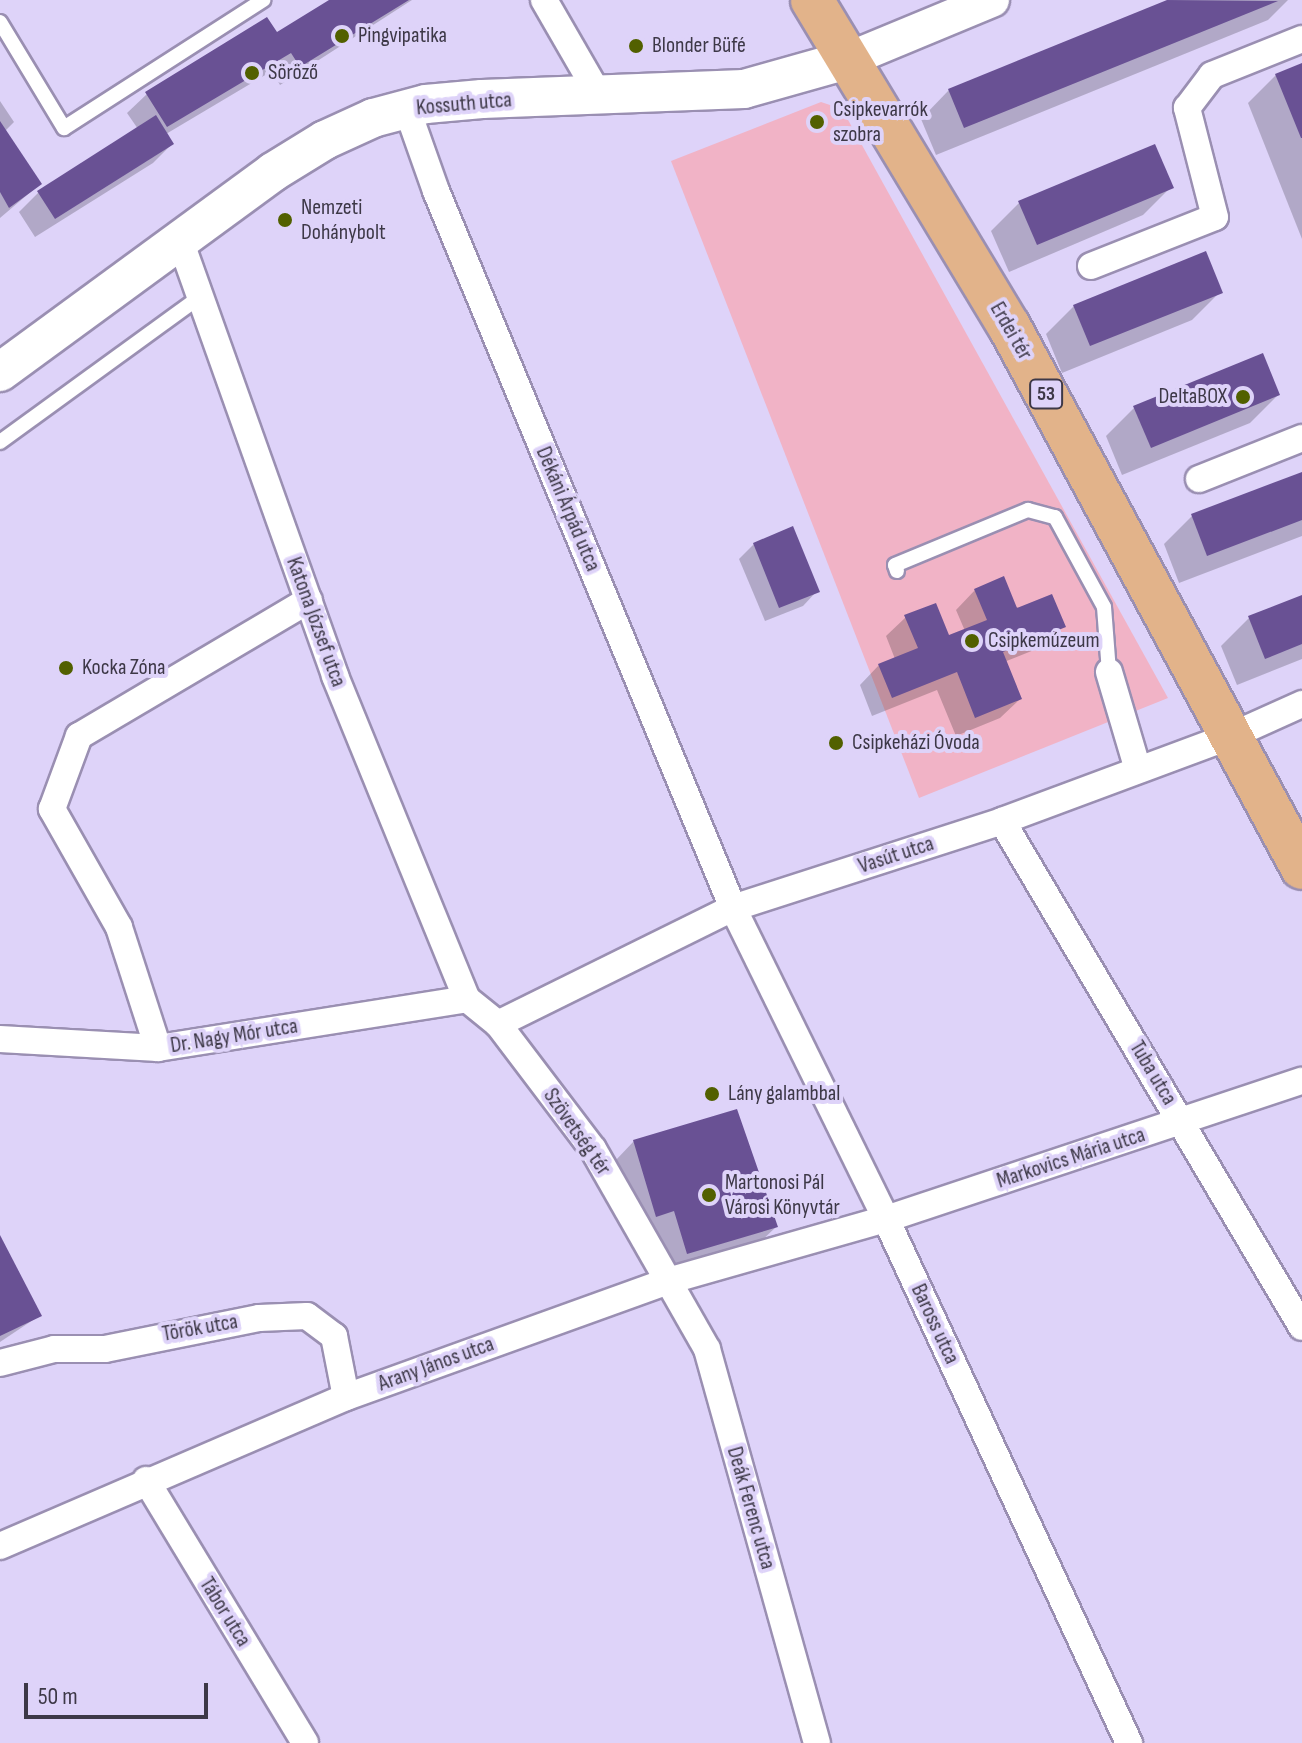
<!DOCTYPE html>
<meta charset="utf-8">
<style>
body{margin:0}
#map{position:relative;width:1302px;height:1743px;overflow:hidden;background:#ded3f9;font-family:"Sofia Sans Condensed",sans-serif}
div>[style]{position:absolute}
.green>*{inset:0;background:#f1b3c6}
.shadow>*{inset:0;background:#0003}
.building>*{inset:0;background:#695194}
.roads{filter:drop-shadow(2px 0 #9a8fb2) drop-shadow(-2px 0 #9a8fb2) drop-shadow(0 2px #9a8fb2) drop-shadow(0 -2px #9a8fb2)}
.service>*{height:14px;margin:-7px;padding:0 7px;transform-origin:7px;border-radius:7px;background:#fff}
.minor>*{height:26px;margin:-13px;padding:0 13px;transform-origin:13px;border-radius:13px;background:#fff}
.tertiary>*{height:34px;margin:-17px;padding:0 17px;transform-origin:17px;border-radius:17px;background:#fff}
.secondary>*{height:38px;margin:-19px;padding:0 19px;transform-origin:19px;border-radius:19px;background:#fff}
.primary>*{height:42px;margin:-21px;padding:0 21px;transform-origin:21px;border-radius:21px;background:#e2b38a}
.dots>*{width:22px;height:22px;translate:-50% -50%;box-sizing:border-box;border:4px solid #ded3f9;border-radius:50%}
span{translate:-50% -50%;white-space:nowrap;text-align:center;line-height:1.15;-webkit-text-stroke:8px #ded3f9;paint-order:stroke}
.shield-label span{padding:2px 6px;background:#ded3f9;border:2px solid;border-radius:6px;-webkit-text-stroke-width:0}
.shield-label{font-size:20px;color:#3d3847;font-weight:700}
.poi-label{font-size:22px;color:#3d3847}
.left{translate:0 -50%;text-align:left}
.right{translate:-100% -50%;text-align:right}
.street-label{font-size:22px;color:#3d3847}
.scale{position:absolute;left:24px;top:1683px;width:184px;height:36px;box-sizing:border-box;border:4px solid #3d3847;border-top:0;padding-left:10px;font-size:24px;line-height:28px;white-space:nowrap;color:#3d3847;-webkit-text-stroke:6px #ded3f9;paint-order:stroke}
</style>
<div id="map">
<div class="green">
<div style="clip-path:polygon(821px 102px,842px 109px,1168px 698px,919px 798px,671px 161px)"></div>
</div>
<div class="shadow">
<div style="clip-path:polygon(332px 0,412px 0,280px 85px,272px 71px,166px 134px,172px 144px,153px 163px,35px 237px,19px 212px,38px 193px,138px 129px,127px 113px,147px 94px,276px 35px)"></div>
<div style="clip-path:polygon(1172px 0,1288px 0,1268px 20px,936px 155px,921px 119px,949px 90px)"></div>
<div style="clip-path:polygon(1302px 65px,1302px 239px,1248px 103px,1276px 75px)"></div>
<div style="clip-path:polygon(0 101px,14px 122px,5px 131px,40px 184px,0 218px)"></div>
<div style="clip-path:polygon(1171px 187px,1143px 215px,1009px 272px,991px 231px,1019px 203px)"></div>
<div style="clip-path:polygon(1220px 292px,1192px 320px,1062px 373px,1046px 334px,1074px 306px)"></div>
<div style="clip-path:polygon(1278px 395px,1250px 423px,1122px 475px,1106px 436px,1134px 408px)"></div>
<div style="clip-path:polygon(1302px 474px,1302px 536px,1179px 583px,1164px 544px,1192px 516px)"></div>
<div style="clip-path:polygon(754px 544px,817px 591px,803px 606px,765px 621px,739px 559px)"></div>
<div style="clip-path:polygon(975px 590px,1063px 626px,1044px 646px,1004px 662px,1020px 699px,1000px 718px,956px 736px,937px 690px,872px 716px,860px 685px,879px 665px,895px 659px,886px 636px,906px 617px,948px 638px,965px 631px,956px 610px)"></div>
<div style="clip-path:polygon(1302px 597px,1302px 659px,1237px 685px,1221px 646px,1249px 618px)"></div>
<div style="clip-path:polygon(634px 1141px,776px 1227px,756px 1246px,667px 1272px,655px 1229px,637px 1235px,615px 1161px)"></div>
<div style="clip-path:polygon(0 1261px,39px 1316px,0 1342px)"></div>
</div>
<div class="building">
<div style="clip-path:polygon(329px 0,409px 0,300px 67px,291px 53px,167px 127px,145px 92px,267px 17px,277px 32px)"></div>
<div style="clip-path:polygon(1167px 0,1278px 1px,964px 128px,948px 89px)"></div>
<div style="clip-path:polygon(1302px 63px,1302px 138px,1301px 138px,1275px 74px)"></div>
<div style="clip-path:polygon(156px 115px,174px 144px,55px 219px,37px 191px)"></div>
<div style="clip-path:polygon(0 121px,42px 184px,9px 208px,0 192px)"></div>
<div style="clip-path:polygon(1155px 144px,1174px 188px,1037px 245px,1018px 201px)"></div>
<div style="clip-path:polygon(1206px 251px,1223px 293px,1090px 346px,1073px 305px)"></div>
<div style="clip-path:polygon(1263px 353px,1280px 395px,1151px 448px,1133px 406px)"></div>
<div style="clip-path:polygon(1302px 472px,1302px 520px,1207px 556px,1191px 514px)"></div>
<div style="clip-path:polygon(793px 526px,820px 592px,779px 608px,753px 543px)"></div>
<div style="clip-path:polygon(1004px 576px,1017px 608px,1052px 594px,1066px 627px,1003px 652px,1022px 699px,975px 718px,957px 672px,892px 698px,878px 664px,918px 648px,904px 615px,936px 603px,949px 635px,987px 620px,974px 589px)"></div>
<div style="clip-path:polygon(1302px 595px,1302px 644px,1265px 659px,1248px 616px)"></div>
<div style="clip-path:polygon(737px 1109px,778px 1227px,687px 1254px,674px 1211px,656px 1217px,633px 1140px)"></div>
<div style="clip-path:polygon(0 1235px,42px 1316px,0 1336px)"></div>
</div>
<div class="roads">
<div class="service">
<div style="left:0;top:22px;width:124px;rotate:58.9deg"></div>
<div style="left:64px;top:128px;width:237px;rotate:-32.7deg"></div>
<div style="left:0;top:442px;width:243px;rotate:-36deg"></div>
<div style="left:897px;top:571px;width:6px;rotate:-108deg"></div>
<div style="left:895px;top:565px;width:144px;rotate:-22.5deg"></div>
<div style="left:1028px;top:510px;width:28px;rotate:15deg"></div>
<div style="left:1055px;top:517px;width:102px;rotate:61.4deg"></div>
<div style="left:1104px;top:607px;width:65px;rotate:85.6deg"></div>
</div>
<div class="minor">
<div style="left:544px;top:0;width:112px;rotate:60deg"></div>
<div style="left:407px;top:109px;width:87px;rotate:70.5deg"></div>
<div style="left:436px;top:191px;width:776px;rotate:67.5deg"></div>
<div style="left:733px;top:908px;width:347px;rotate:63.8deg"></div>
<div style="left:886px;top:1219px;width:578px;rotate:65.12deg"></div>
<div style="left:180px;top:240px;width:463px;rotate:70.4deg"></div>
<div style="left:335px;top:676px;width:349px;rotate:67.8deg"></div>
<div style="left:467px;top:999px;width:40px;rotate:39deg"></div>
<div style="left:498px;top:1024px;width:157px;rotate:52.8deg"></div>
<div style="left:593px;top:1149px;width:230px;rotate:60.3deg"></div>
<div style="left:707px;top:1349px;width:409px;rotate:74.4deg"></div>
<div style="left:1091px;top:266px;width:133px;rotate:-21.6deg"></div>
<div style="left:1215px;top:217px;width:113px;rotate:-104.4deg"></div>
<div style="left:1187px;top:108px;width:41px;rotate:-52.9deg"></div>
<div style="left:1212px;top:75px;width:97px;rotate:-21.8deg"></div>
<div style="left:1199px;top:479px;width:111px;rotate:-21.7deg"></div>
<div style="left:1109px;top:672px;width:102px;rotate:73.5deg"></div>
<div style="left:1002px;top:821px;width:588px;rotate:59.34deg"></div>
<div style="left:498px;top:1024px;width:262px;rotate:-26.3deg"></div>
<div style="left:733px;top:908px;width:283px;rotate:-17.9deg"></div>
<div style="left:1002px;top:821px;width:246px;rotate:-20.4deg"></div>
<div style="left:1233px;top:735px;width:76px;rotate:-24.2deg"></div>
<div style="left:0;top:1039px;width:158px;rotate:3.3deg"></div>
<div style="left:158px;top:1048px;width:313px;rotate:-9deg"></div>
<div style="left:158px;top:1048px;width:127px;rotate:-107.9deg"></div>
<div style="left:119px;top:927px;width:136px;rotate:-119.6deg"></div>
<div style="left:52px;top:809px;width:78px;rotate:-69.7deg"></div>
<div style="left:79px;top:736px;width:267px;rotate:-30.6deg"></div>
<div style="left:0;top:1363px;width:56px;rotate:-14.5deg"></div>
<div style="left:54px;top:1349px;width:51px"></div>
<div style="left:105px;top:1349px;width:157px;rotate:-11.4deg"></div>
<div style="left:259px;top:1318px;width:48px;rotate:-2.4deg"></div>
<div style="left:307px;top:1316px;width:34px;rotate:37deg"></div>
<div style="left:334px;top:1336px;width:62px;rotate:78.9deg"></div>
<div style="left:146px;top:1480px;width:307px;rotate:58.8deg"></div>
<div style="left:0;top:1546px;width:377px;rotate:-23.3deg"></div>
<div style="left:346px;top:1397px;width:342px;rotate:-19.8deg"></div>
<div style="left:668px;top:1281px;width:227px;rotate:-15.9deg"></div>
<div style="left:886px;top:1219px;width:438px;rotate:-18.4deg"></div>
</div>
<div class="tertiary">
<div style="left:847px;top:60px;width:157px;rotate:-22.5deg"></div>
</div>
<div class="secondary">
<div style="left:0;top:372px;width:338px;rotate:-36.2deg"></div>
<div style="left:273px;top:172px;width:61px;rotate:-31.6deg"></div>
<div style="left:325px;top:140px;width:53px;rotate:-24.6deg"></div>
<div style="left:373px;top:118px;width:55px;rotate:-14.8deg"></div>
<div style="left:426px;top:104px;width:56px;rotate:-5.1deg"></div>
<div style="left:482px;top:99px;width:262px;rotate:-2.2deg"></div>
<div style="left:744px;top:89px;width:107px;rotate:-15.7deg"></div>
</div>
<div class="primary">
<div style="left:812px;top:0;width:381px;rotate:58.9deg"></div>
<div style="left:1009px;top:326px;width:616px;rotate:61.6deg"></div>
</div>
</div>
<div class="dots">
<div style="left:342px;top:36px;background:#526000"></div>
<div style="left:636px;top:46px;background:#526000"></div>
<div style="left:252px;top:73px;background:#526000"></div>
<div style="left:817px;top:122px;background:#526000"></div>
<div style="left:285px;top:220px;background:#526000"></div>
<div style="left:1243px;top:397px;background:#526000"></div>
<div style="left:972px;top:641px;background:#526000"></div>
<div style="left:66px;top:668px;background:#526000"></div>
<div style="left:836px;top:743px;background:#526000"></div>
<div style="left:712px;top:1094px;background:#526000"></div>
<div style="left:709px;top:1195px;background:#526000"></div>
</div>
<div class="shield-label">
<span style="left:1046px;top:394px">53</span>
</div>
<div class="poi-label">
<span class="left" style="left:358px;top:36px">Pingvipatika</span>
<span class="left" style="left:652px;top:46px">Blonder Büfé</span>
<span class="left" style="left:268px;top:73px">Söröző</span>
<span class="left" style="left:833px;top:122px">Csipkevarrók<br>szobra</span>
<span class="left" style="left:301px;top:220px">Nemzeti<br>Dohánybolt</span>
<span class="right" style="left:1227px;top:397px">DeltaBOX</span>
<span class="left" style="left:988px;top:641px">Csipkemúzeum</span>
<span class="left" style="left:82px;top:668px">Kocka Zóna</span>
<span class="left" style="left:852px;top:743px">Csipkeházi Óvoda</span>
<span class="left" style="left:728px;top:1094px">Lány galambbal</span>
<span class="left" style="left:725px;top:1195px">Martonosi Pál<br>Városi Könyvtár</span>
</div>
<div class="street-label">
<span style="left:464px;top:104px;rotate:-5deg">Kossuth utca</span>
<span style="left:1011px;top:331px;rotate:60deg">Erdei tér</span>
<span style="left:568px;top:509px;rotate:67deg">Dékáni Árpád utca</span>
<span style="left:316px;top:622px;rotate:70deg">Katona József utca</span>
<span style="left:896px;top:855px;rotate:-18deg">Vasút utca</span>
<span style="left:234px;top:1036px;rotate:-9deg">Dr. Nagy Mór utca</span>
<span style="left:1153px;top:1073px;rotate:59deg">Tuba utca</span>
<span style="left:577px;top:1132px;rotate:55deg">Szövetség tér</span>
<span style="left:1071px;top:1158px;rotate:-18deg">Markovics Mária utca</span>
<span style="left:935px;top:1324px;rotate:65deg">Baross utca</span>
<span style="left:200px;top:1328px;rotate:-10deg">Török utca</span>
<span style="left:436px;top:1364px;rotate:-20deg">Arany János utca</span>
<span style="left:751px;top:1508px;rotate:74deg">Deák Ferenc utca</span>
<span style="left:225px;top:1612px;rotate:58deg">Tábor utca</span>
</div>
<div class="scale">50 m</div>
</div>
